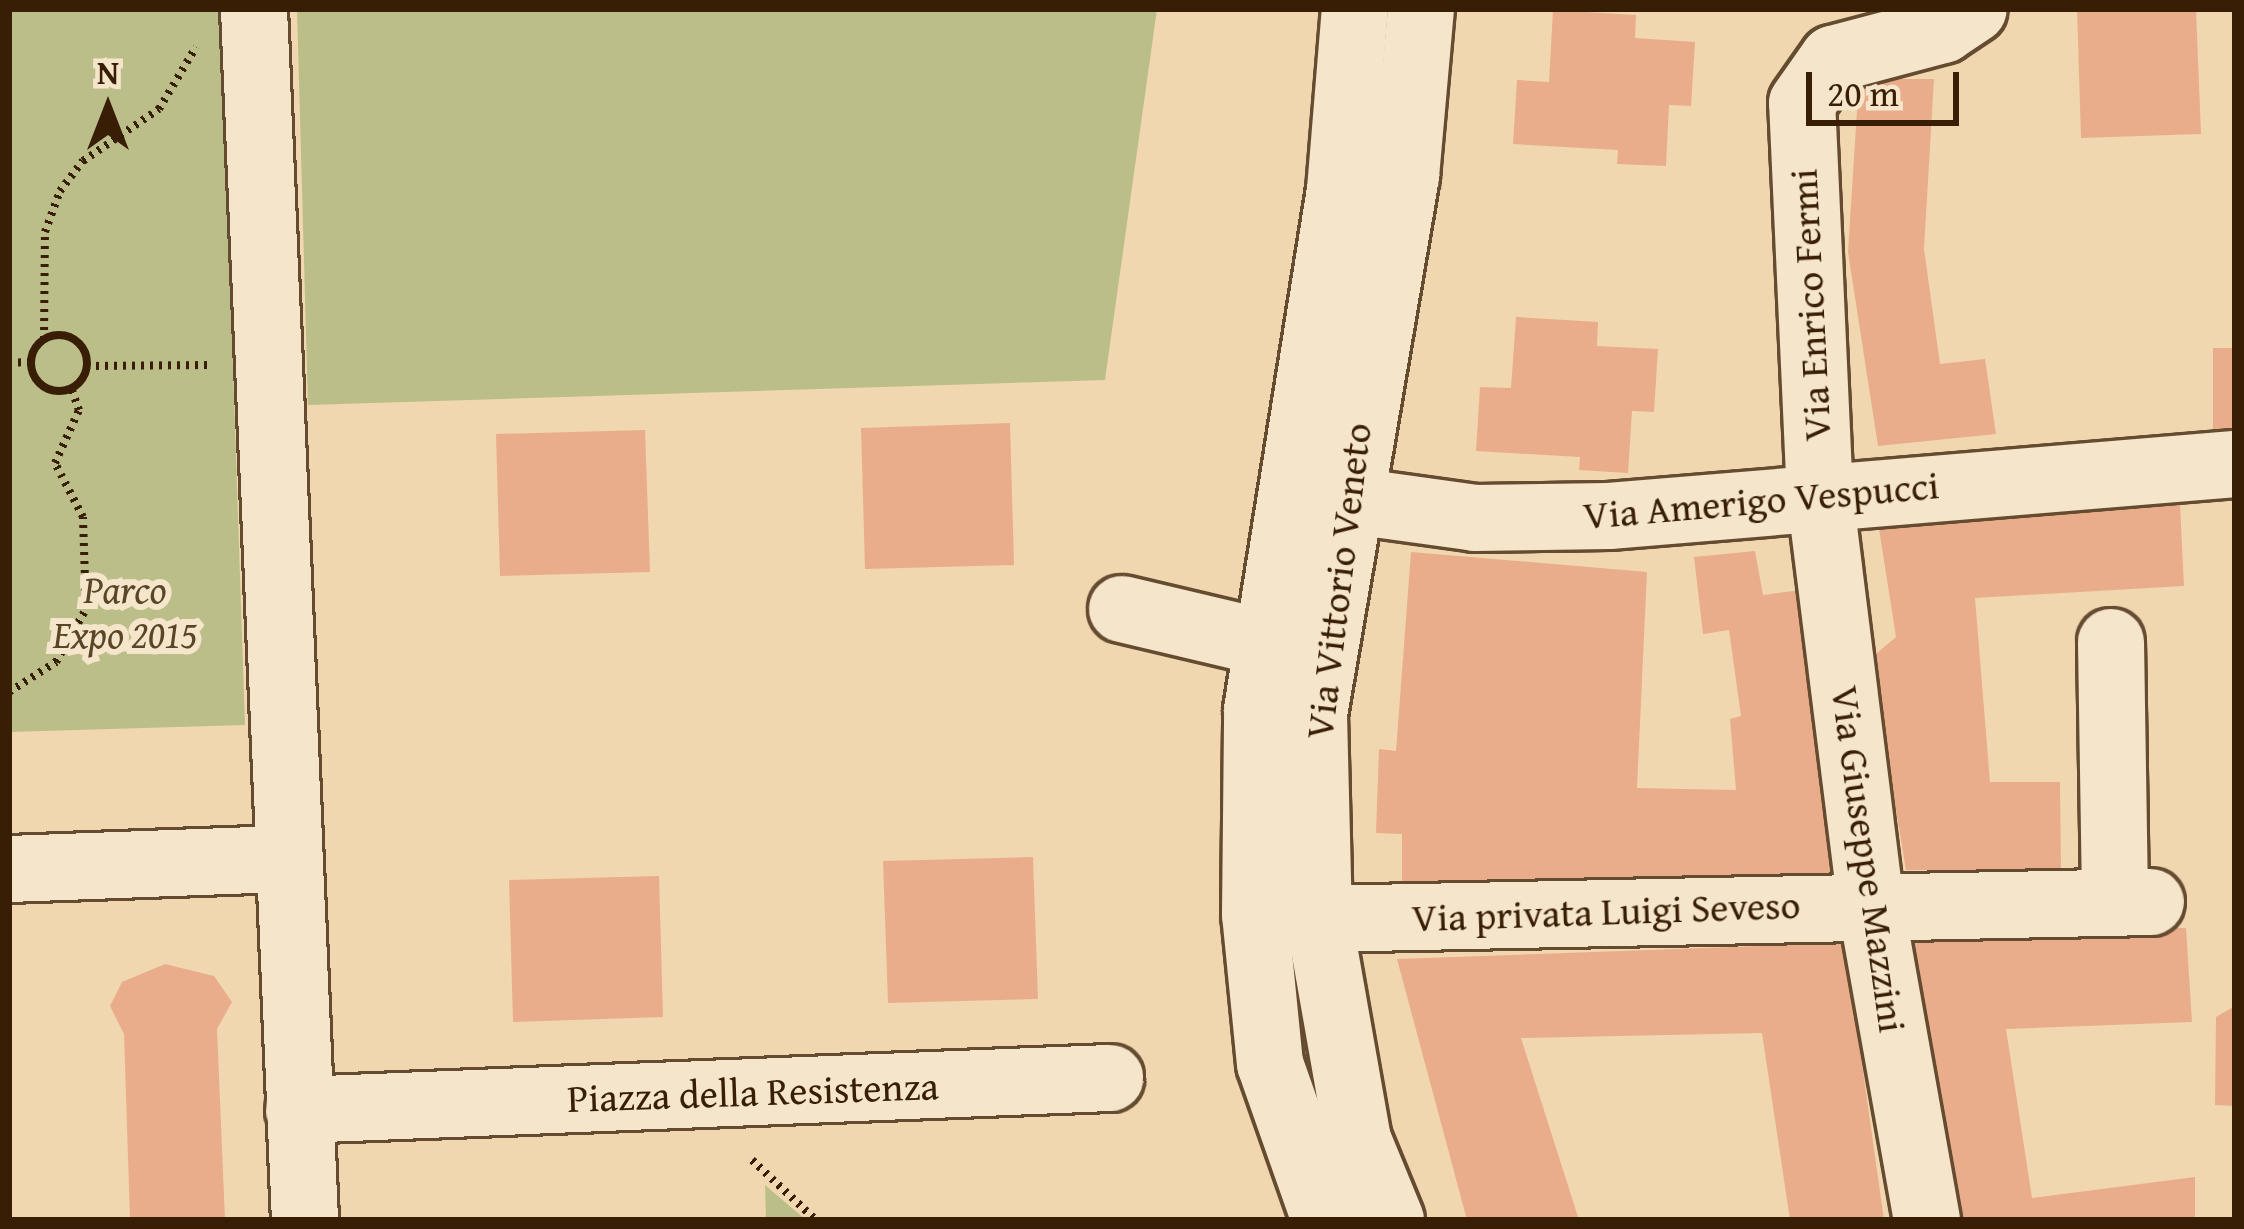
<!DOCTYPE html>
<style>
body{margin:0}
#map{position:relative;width:2244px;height:1229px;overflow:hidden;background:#f0d7af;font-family:"Gentium Book Plus",serif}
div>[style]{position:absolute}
.green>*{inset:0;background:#bcbe89}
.building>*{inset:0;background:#eaad8b}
.path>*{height:8px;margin-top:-4px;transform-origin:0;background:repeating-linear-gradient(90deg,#371e05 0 3px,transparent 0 9px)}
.path>.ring{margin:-4px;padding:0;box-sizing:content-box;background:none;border:8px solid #371e05;border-radius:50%}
.roads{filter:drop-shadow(3px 0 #654c30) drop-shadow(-3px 0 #654c30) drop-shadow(0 3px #654c30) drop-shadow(0 -3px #654c30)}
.minor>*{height:66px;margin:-33px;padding:0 33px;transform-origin:33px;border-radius:33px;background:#f5e5cb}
span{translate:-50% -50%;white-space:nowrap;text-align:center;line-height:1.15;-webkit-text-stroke:12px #f5e5cb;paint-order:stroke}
.street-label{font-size:39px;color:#371e05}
.park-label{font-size:39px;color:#584626;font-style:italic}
.frame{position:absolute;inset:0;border:12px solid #371e05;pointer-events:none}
.north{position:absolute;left:48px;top:48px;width:120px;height:120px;-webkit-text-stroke:9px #f5e5cb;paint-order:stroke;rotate:0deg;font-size:33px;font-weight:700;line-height:48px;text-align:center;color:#371e05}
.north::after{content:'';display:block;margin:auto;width:42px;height:54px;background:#371e05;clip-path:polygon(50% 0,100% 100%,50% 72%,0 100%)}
.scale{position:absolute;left:1806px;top:72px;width:153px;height:54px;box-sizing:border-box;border:6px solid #371e05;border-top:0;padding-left:15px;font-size:36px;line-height:42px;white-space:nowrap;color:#371e05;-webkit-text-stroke:9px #f5e5cb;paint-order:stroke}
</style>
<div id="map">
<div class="green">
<div style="clip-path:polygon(9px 9px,221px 9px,245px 725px,9px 732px)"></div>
<div style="clip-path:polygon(297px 9px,1157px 9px,1105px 380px,308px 405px)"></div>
<div style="clip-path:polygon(765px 1185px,806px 1220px,766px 1220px)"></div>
</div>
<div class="building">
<div style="clip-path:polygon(2077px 9px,2196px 9px,2201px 134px,2081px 138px)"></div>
<div style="clip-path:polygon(1553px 10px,1636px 15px,1635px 38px,1695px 42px,1691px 106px,1669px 105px,1666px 166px,1617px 164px,1618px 150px,1513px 144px,1517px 80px,1549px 82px)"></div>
<div style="clip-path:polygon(1859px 79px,1934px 79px,1924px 249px,1940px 364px,1985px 359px,1996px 434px,1878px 446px,1848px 252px)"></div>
<div style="clip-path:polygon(1516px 317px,1598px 322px,1597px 346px,1658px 349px,1654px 412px,1632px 411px,1628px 473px,1579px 470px,1580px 457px,1476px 451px,1480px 387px,1511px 388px)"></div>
<div style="clip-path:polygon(2213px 348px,2235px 348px,2235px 434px,2213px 434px)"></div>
<div style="clip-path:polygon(1010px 423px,1014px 565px,865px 569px,861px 428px)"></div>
<div style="clip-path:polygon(645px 430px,650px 572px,500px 576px,496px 434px)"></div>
<div style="clip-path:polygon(2180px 504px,2184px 586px,1975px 598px,1990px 782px,2060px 782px,2061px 870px,1906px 870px,1871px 658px,1896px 637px,1879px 529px)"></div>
<div style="clip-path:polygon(1755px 551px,1763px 595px,1801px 590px,1841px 874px,1402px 884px,1402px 834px,1376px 833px,1379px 749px,1396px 751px,1411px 552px,1647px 572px,1637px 788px,1736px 790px,1730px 719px,1741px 716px,1729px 630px,1703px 634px,1694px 557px)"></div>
<div style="clip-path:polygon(1033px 857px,1038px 999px,888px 1003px,883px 861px)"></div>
<div style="clip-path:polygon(659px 876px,663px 1017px,513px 1022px,509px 880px)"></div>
<div style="clip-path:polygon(2186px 928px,2192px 1022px,2006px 1029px,2032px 1198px,2195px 1177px,2195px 1220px,1952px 1220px,1900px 934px)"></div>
<div style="clip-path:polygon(1845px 943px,1884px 1220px,1790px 1220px,1762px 1033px,1521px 1038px,1579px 1220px,1467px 1220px,1397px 959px)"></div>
<div style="clip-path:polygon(165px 964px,214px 976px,232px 1002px,217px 1029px,225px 1220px,130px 1220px,124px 1034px,110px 1006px,122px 982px)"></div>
<div style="clip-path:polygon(2235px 1006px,2235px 1106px,2215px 1105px,2216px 1017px)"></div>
</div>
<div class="path">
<div class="ring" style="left:31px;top:335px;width:48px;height:48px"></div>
<div style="left:44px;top:339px;width:107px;rotate:-89.5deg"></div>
<div style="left:45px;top:232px;width:44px;rotate:-69.9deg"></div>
<div style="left:60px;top:191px;width:38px;rotate:-53deg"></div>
<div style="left:83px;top:161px;width:92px;rotate:-34.4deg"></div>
<div style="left:159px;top:109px;width:72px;rotate:-59.2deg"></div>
<div style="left:9px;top:363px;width:22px;rotate:-3deg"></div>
<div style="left:87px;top:366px;width:124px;rotate:-0.5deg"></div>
<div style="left:9px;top:692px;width:56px;rotate:-32.6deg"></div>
<div style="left:56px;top:662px;width:61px;rotate:-60.5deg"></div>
<div style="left:86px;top:609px;width:92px;rotate:-91.9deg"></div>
<div style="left:83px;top:517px;width:61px;rotate:-117.4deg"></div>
<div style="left:55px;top:463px;width:58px;rotate:-65.6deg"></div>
<div style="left:79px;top:410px;width:23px;rotate:-110deg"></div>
<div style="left:752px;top:1160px;width:88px;rotate:43.2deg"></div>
</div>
<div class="roads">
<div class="minor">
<div style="left:254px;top:9px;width:1212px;rotate:87.59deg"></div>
<div style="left:1303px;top:494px;width:174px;rotate:7.9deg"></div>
<div style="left:1475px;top:518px;width:134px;rotate:-0.9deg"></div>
<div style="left:1609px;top:516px;width:628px;rotate:-4.75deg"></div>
<div style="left:1122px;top:609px;width:148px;rotate:13.3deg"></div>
<div style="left:2111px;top:642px;width:260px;rotate:89.1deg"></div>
<div style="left:9px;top:869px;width:278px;rotate:-2.1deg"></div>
<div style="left:1319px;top:919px;width:832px;rotate:-1.17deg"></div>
<div style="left:299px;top:1110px;width:812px;rotate:-2.26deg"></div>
<div style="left:1325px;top:1220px;width:165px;rotate:-109.4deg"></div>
<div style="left:1270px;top:1064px;width:150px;rotate:-95.7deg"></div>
<div style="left:1255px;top:915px;width:205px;rotate:-89.4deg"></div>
<div style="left:1257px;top:710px;width:527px;rotate:-80.93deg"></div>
<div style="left:1340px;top:190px;width:182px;rotate:-85.3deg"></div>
<div style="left:1391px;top:1220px;width:87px;rotate:-112.4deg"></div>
<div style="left:1358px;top:1140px;width:224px;rotate:-100deg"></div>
<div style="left:1319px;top:919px;width:205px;rotate:-91.4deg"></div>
<div style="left:1314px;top:714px;width:546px;rotate:-80.3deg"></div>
<div style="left:1406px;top:176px;width:168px;rotate:-84.9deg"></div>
<div style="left:1927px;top:1220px;width:320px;rotate:-100.1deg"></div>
<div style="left:1871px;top:905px;width:411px;rotate:-97.1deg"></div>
<div style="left:1820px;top:497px;width:394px;rotate:-92.6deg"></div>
<div style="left:1802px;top:103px;width:54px;rotate:-54.8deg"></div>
<div style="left:1833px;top:59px;width:114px;rotate:-14.8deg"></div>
<div style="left:1943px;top:30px;width:37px;rotate:-34deg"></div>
</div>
</div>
<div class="street-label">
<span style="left:1810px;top:305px;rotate:-93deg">Via Enrico Fermi</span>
<span style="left:1761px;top:500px;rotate:-5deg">Via Amerigo Vespucci</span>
<span style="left:1338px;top:581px;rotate:-83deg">Via Vittorio Veneto</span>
<span style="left:1869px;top:859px;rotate:82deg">Via Giuseppe Mazzini</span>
<span style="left:1606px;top:911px;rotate:-2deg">Via privata Luigi Seveso</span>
<span style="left:753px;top:1092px;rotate:-2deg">Piazza della Resistenza</span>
</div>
<div class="park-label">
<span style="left:125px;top:612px">Parco<br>Expo 2015</span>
</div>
<div class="frame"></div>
<div class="north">N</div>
<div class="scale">20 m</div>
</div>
